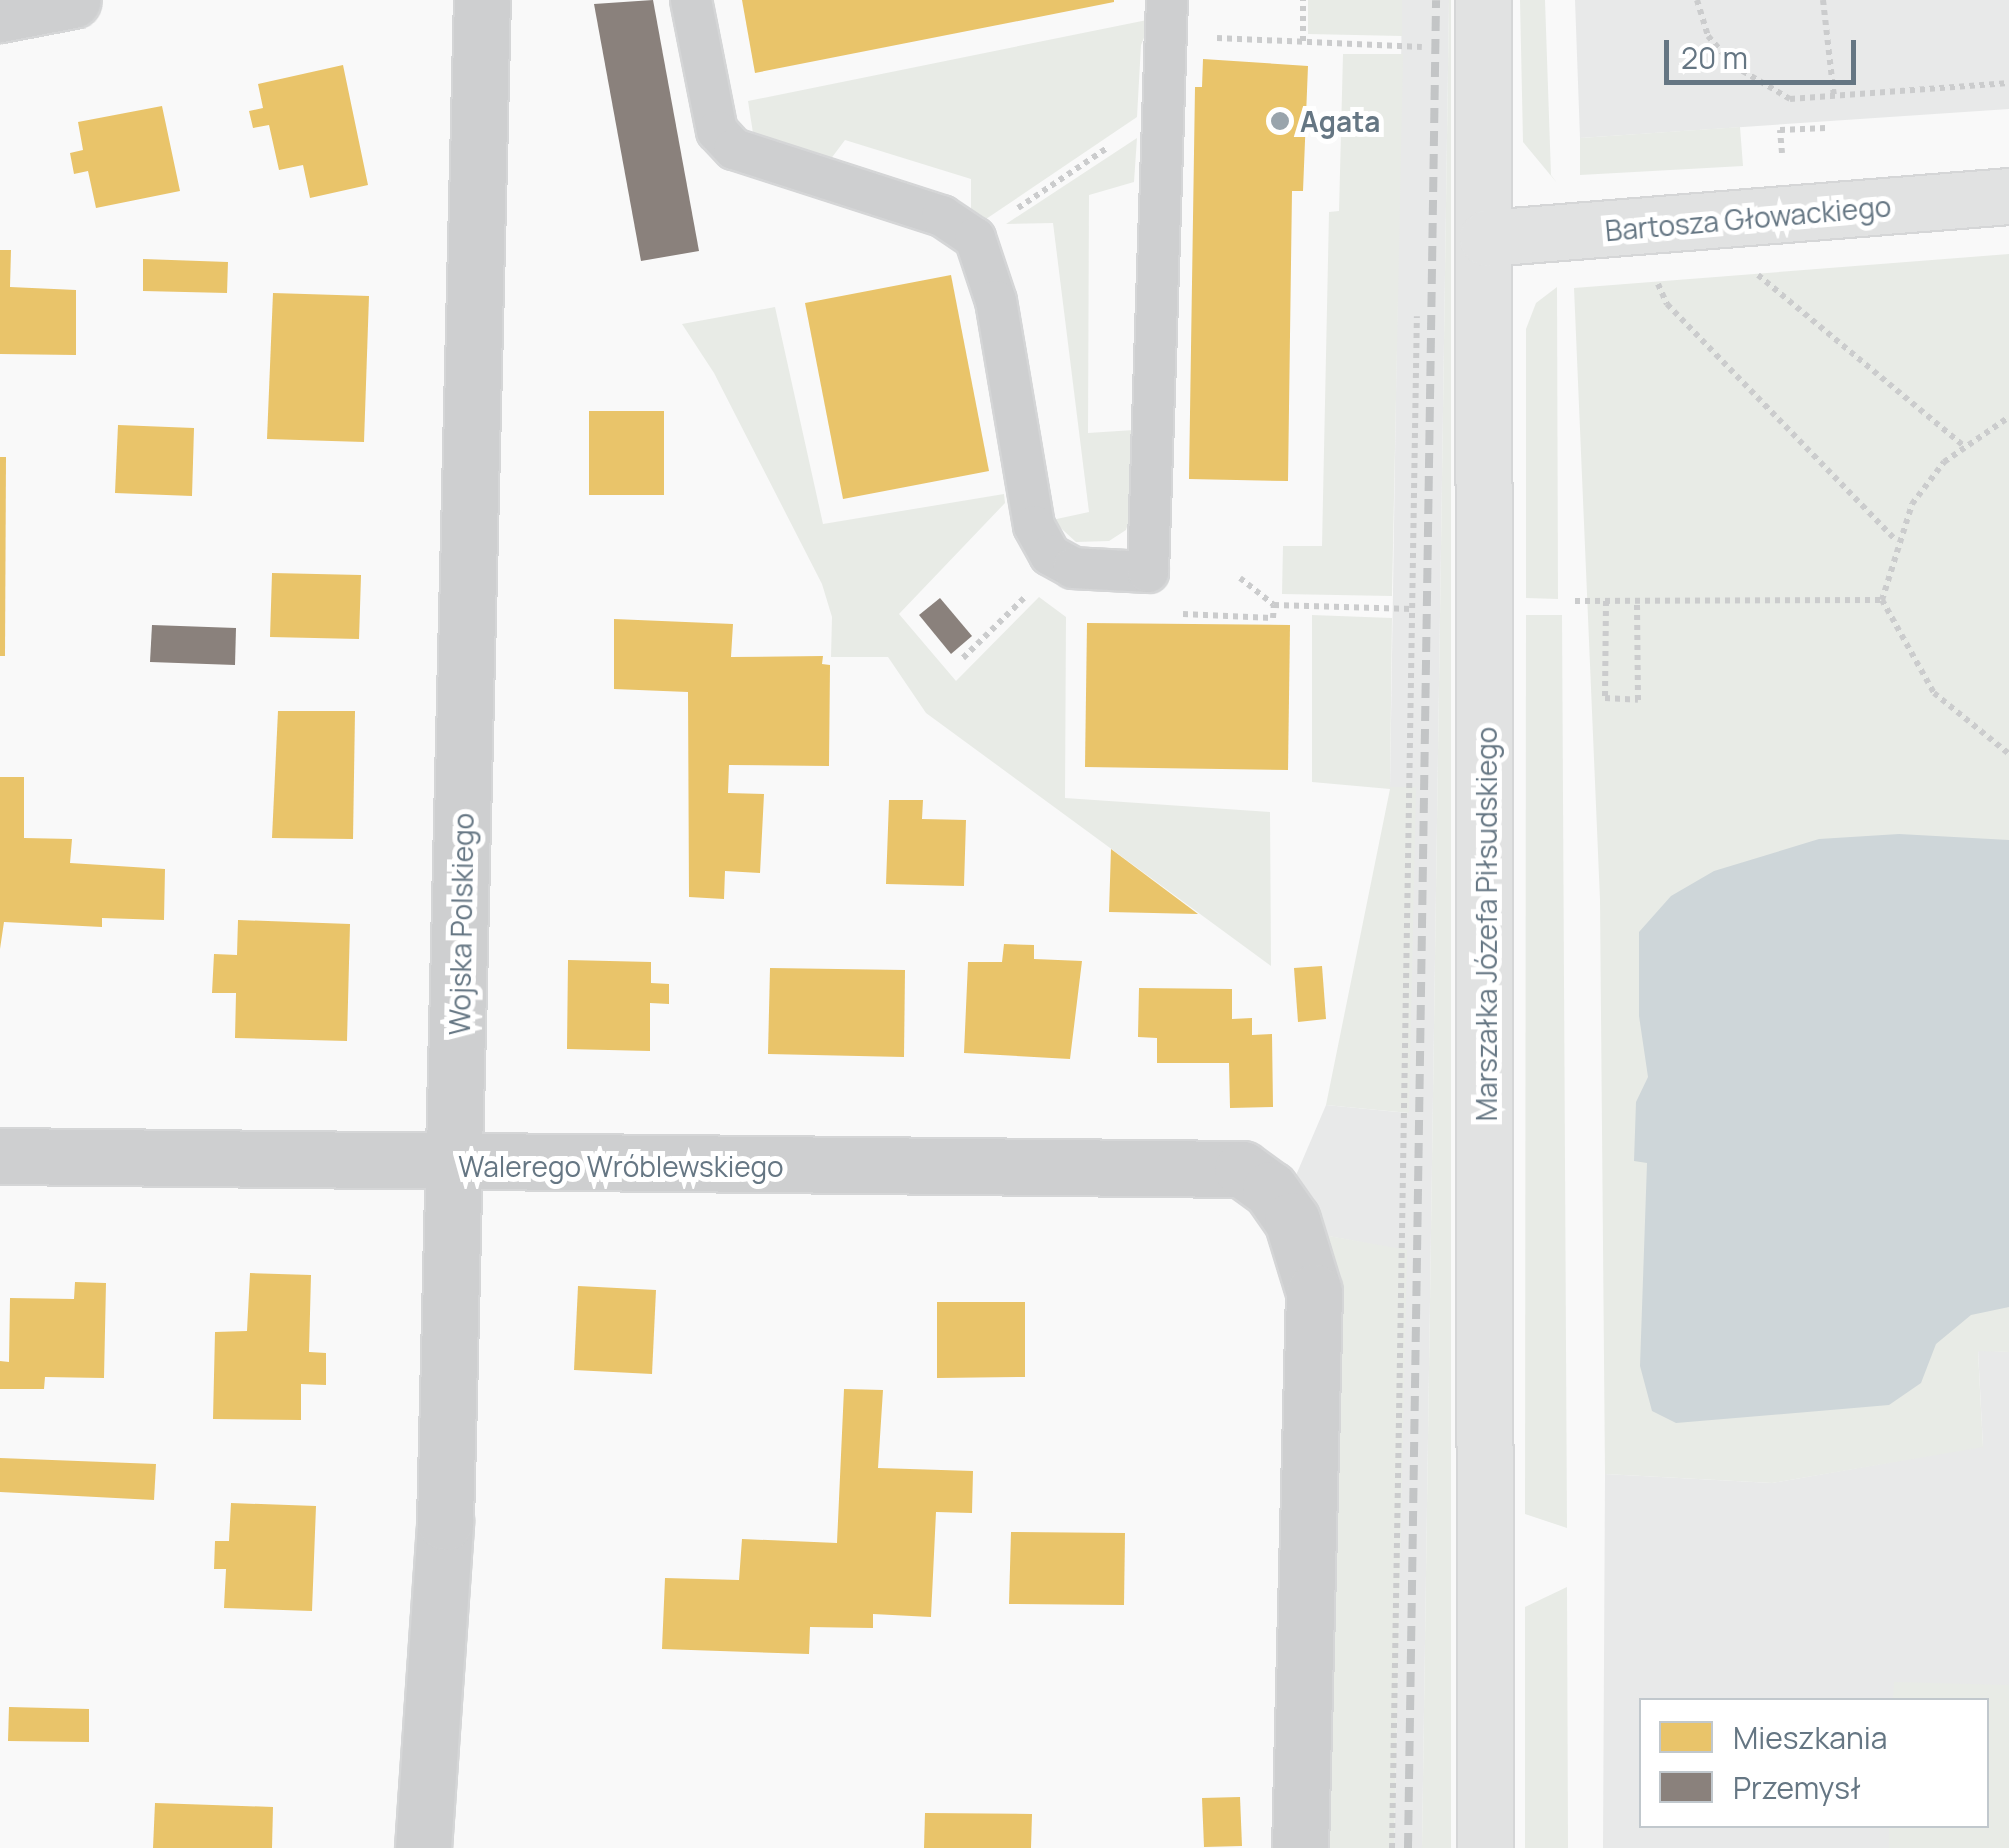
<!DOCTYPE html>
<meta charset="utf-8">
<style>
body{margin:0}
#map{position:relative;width:2009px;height:1848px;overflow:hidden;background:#f9f9f9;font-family:Manrope,sans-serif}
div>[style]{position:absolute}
.built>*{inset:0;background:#e8e9e9}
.green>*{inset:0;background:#e8ebe6}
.water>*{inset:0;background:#ced6d9}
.homes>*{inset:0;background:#e9c46a}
.industry>*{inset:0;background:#8a817c}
.path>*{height:6px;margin-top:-3px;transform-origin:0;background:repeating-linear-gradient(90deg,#cbcccd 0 5px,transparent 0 10px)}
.roads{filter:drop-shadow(2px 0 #d5d6d7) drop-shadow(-2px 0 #d5d6d7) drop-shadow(0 2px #d5d6d7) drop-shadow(0 -2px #d5d6d7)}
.lane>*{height:40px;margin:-20px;padding:0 20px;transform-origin:20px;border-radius:20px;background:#cecfd0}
.street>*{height:55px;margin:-27.5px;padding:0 27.5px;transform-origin:27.5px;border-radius:27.5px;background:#cecfd0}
.secondary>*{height:55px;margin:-27.5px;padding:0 27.5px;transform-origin:27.5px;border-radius:27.5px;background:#e1e2e2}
.rail>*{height:8px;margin-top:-4px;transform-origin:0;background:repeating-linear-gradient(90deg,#c3c5c6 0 15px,transparent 0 23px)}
.dots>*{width:28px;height:28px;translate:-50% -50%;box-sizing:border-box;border:5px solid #fff;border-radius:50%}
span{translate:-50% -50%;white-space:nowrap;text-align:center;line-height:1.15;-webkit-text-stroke:10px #fff;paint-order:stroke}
.poi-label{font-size:28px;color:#657683;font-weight:700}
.left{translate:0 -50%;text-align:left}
.street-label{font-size:28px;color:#657683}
.legend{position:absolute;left:1639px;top:1698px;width:350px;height:130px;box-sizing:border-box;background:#fff;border:2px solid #c1c8cd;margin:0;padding:12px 18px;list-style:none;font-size:30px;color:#657683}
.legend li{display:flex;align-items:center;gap:20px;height:50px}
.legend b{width:50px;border:2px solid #c1c8cd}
.scale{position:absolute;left:1664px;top:40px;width:192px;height:45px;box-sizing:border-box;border:5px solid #657683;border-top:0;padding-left:12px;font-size:30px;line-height:35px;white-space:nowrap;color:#657683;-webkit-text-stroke:8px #fff;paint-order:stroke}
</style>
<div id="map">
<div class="built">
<div style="clip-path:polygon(1402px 0,1449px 0,1422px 1848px,1394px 1848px,1406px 1251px,1313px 1233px,1291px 1187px,1326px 1105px,1408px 1113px,1415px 787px,1390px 788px)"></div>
<div style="clip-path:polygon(1575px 0,2009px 0,2009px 109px,1580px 138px)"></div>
<div style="clip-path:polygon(evenodd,1978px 1350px,2009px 1352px,2009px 1848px,1603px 1848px,1605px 1474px,1772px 1483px,1983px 1446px,1978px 1350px,1642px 1700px,1986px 1700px,1986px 1826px,1642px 1826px,1642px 1700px)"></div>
</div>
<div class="green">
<div style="clip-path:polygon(1308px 0,1402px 0,1402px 36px,1308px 34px)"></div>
<div style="clip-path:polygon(1451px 0,1451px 1848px,1422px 1848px,1449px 0)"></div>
<div style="clip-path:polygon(1520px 0,1545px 0,1551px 175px,1557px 183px,1523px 142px)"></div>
<div style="clip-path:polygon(1152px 19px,1141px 45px,1137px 117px,986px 219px,971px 210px,971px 179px,845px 140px,824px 168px,755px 146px,748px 101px)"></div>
<div style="clip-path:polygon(1343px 54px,1403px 54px,1392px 596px,1282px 594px,1283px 546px,1322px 546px,1329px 212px,1339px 211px)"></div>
<div style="clip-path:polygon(1740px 127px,1743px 166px,1580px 175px,1580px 138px)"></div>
<div style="clip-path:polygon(1137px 138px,1134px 182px,1089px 195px,1088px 433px,1134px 430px,1132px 511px,1126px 530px,1109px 541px,1076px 542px,1052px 520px,1089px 512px,1053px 223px,1006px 224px)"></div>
<div style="clip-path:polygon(2009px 254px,2009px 1352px,1978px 1351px,1983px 1447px,1772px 1483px,1605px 1474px,1600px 900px,1574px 288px)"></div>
<div style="clip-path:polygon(1557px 287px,1558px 599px,1526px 598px,1526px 329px,1536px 303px)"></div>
<div style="clip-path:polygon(775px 307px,823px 524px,1004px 494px,1005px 503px,899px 614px,956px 681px,1039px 597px,1066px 617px,1065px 798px,1270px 812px,1271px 966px,926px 713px,888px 657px,831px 657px,832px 617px,822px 584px,714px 373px,682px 324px)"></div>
<div style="clip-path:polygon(1312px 615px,1392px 618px,1390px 787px,1416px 787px,1409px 1113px,1326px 1105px,1390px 789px,1312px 782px)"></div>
<div style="clip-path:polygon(1526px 615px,1562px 615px,1567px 1528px,1525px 1514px)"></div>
<div style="clip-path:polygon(1313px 1233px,1407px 1250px,1394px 1848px,1321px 1848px)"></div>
<div style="clip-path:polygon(1567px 1587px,1568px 1848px,1525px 1848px,1525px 1607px)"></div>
<div style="clip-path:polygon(1894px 1682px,2009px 1685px,2009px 1848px,1889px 1848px,1889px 1826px,1986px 1826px,1986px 1700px,1893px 1700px)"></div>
</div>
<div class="water">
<div style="clip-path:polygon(1899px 834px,2009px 840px,2009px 1307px,1971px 1315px,1936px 1344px,1921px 1383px,1889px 1405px,1676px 1423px,1652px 1411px,1640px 1366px,1647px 1163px,1634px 1161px,1636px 1102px,1648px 1077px,1639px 1016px,1639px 932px,1671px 896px,1714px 871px,1819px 839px)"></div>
</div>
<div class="homes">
<div style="clip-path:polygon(742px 0,1114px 0,1114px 2px,755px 73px)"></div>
<div style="clip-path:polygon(1203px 59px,1308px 66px,1303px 191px,1292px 191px,1288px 481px,1189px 479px,1195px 87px,1202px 87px)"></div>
<div style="clip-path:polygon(343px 65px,368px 185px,310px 198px,303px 165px,279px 170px,269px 125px,253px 128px,249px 111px,263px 108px,258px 84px)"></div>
<div style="clip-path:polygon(162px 106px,180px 191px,96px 208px,88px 171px,74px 174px,70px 153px,83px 150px,78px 122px)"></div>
<div style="clip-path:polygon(0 250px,11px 250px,10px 287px,76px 290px,76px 355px,0 354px)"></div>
<div style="clip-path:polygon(143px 259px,228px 262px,227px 293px,143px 291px)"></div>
<div style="clip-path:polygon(951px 275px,989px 471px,843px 499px,805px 303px)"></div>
<div style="clip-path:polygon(273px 293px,369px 296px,364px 442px,267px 439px)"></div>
<div style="clip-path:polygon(589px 411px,664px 411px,664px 495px,589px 495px)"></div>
<div style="clip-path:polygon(118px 425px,194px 428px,192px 496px,115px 493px)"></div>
<div style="clip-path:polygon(0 457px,6px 457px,5px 656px,0 656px)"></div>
<div style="clip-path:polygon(272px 573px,361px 575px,359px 639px,270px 637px)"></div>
<div style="clip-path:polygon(614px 619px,733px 624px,731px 657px,823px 656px,822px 664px,830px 665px,829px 766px,729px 765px,728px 793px,764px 794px,760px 873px,725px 871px,724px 899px,689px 897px,688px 692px,614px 689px)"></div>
<div style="clip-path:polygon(1087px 623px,1290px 625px,1288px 770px,1085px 767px)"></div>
<div style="clip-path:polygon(278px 711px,355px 711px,353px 839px,272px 838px)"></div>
<div style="clip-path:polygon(0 777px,24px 777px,24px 838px,72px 839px,70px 863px,165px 869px,164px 920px,102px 918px,102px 927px,4px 922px,0 949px)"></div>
<div style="clip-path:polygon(889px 800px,923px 800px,922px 819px,966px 820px,964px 886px,886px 884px)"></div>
<div style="clip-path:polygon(1111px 849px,1198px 914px,1109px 912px)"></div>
<div style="clip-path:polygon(238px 920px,350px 924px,347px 1041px,235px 1038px,236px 993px,212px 993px,214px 954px,237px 955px)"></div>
<div style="clip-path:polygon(1004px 944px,1034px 945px,1034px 959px,1082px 961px,1070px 1059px,964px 1053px,968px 962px,1002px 962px)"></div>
<div style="clip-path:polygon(568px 960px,651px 962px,651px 983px,669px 984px,669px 1004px,650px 1003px,650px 1051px,567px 1049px)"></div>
<div style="clip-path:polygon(1322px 966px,1326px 1019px,1298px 1022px,1294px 968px)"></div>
<div style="clip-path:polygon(770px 968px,905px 970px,904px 1057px,768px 1054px)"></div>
<div style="clip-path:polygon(1139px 988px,1232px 989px,1232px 1019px,1252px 1018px,1252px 1035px,1272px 1034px,1273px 1107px,1230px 1108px,1229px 1063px,1157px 1063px,1157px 1038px,1138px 1037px)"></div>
<div style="clip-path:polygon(250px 1273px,311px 1275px,309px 1352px,326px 1353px,326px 1385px,301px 1384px,301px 1420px,213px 1419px,215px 1332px,247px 1331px)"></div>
<div style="clip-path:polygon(75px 1282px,106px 1283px,104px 1378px,45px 1377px,44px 1389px,0 1389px,0 1361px,9px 1362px,10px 1298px,74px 1299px)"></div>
<div style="clip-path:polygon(578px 1286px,656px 1290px,652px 1374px,574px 1370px)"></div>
<div style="clip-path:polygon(937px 1302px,1025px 1302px,1025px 1377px,937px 1378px)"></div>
<div style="clip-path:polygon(844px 1389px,883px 1390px,878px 1468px,973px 1471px,972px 1513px,936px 1512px,931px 1617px,873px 1614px,873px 1628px,810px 1627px,809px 1654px,662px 1649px,665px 1578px,739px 1580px,742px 1539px,837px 1543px)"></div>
<div style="clip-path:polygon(0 1458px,156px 1464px,154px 1500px,0 1492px)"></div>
<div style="clip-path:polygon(231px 1503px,316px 1506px,312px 1611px,224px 1608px,226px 1569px,214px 1569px,215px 1541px,229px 1541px)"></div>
<div style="clip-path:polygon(1011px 1532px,1125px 1533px,1124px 1605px,1009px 1604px)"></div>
<div style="clip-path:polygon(9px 1707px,89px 1709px,89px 1742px,8px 1741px)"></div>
<div style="clip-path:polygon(1240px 1797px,1242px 1846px,1204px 1847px,1202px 1798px)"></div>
<div style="clip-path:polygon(155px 1803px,273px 1807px,272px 1848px,153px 1848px)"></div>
<div style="clip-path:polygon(925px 1813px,1032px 1814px,1031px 1848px,924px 1848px)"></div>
</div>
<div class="industry">
<div style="clip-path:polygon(653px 0,699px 251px,641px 261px,594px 4px)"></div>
<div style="clip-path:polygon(940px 598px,972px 636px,951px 654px,919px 615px)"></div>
<div style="clip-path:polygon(152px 625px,236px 628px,235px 665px,150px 662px)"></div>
</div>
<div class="path">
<div style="left:1697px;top:0;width:38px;rotate:73deg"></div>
<div style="left:1708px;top:36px;width:40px;rotate:49deg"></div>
<div style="left:1734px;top:66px;width:65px;rotate:30.5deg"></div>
<div style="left:1790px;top:99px;width:220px;rotate:-4.2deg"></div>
<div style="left:1823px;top:0;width:98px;rotate:83.5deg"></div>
<div style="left:1217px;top:38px;width:205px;rotate:2.5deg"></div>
<div style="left:1303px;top:41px;width:41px;rotate:-90deg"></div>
<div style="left:1782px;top:153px;width:23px;rotate:-95deg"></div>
<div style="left:1780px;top:130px;width:46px;rotate:-2.5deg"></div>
<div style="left:1018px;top:208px;width:107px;rotate:-34deg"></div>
<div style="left:1758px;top:275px;width:268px;rotate:39.7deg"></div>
<div style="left:1658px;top:284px;width:22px;rotate:66deg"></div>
<div style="left:1667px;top:304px;width:330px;rotate:45.9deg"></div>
<div style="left:1240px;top:578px;width:43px;rotate:38.5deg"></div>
<div style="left:1274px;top:605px;width:138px;rotate:1.7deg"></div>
<div style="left:1882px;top:600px;width:107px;rotate:60.8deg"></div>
<div style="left:1934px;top:693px;width:97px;rotate:39.1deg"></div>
<div style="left:1575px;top:601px;width:307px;rotate:-0.2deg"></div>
<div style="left:1882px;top:600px;width:101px;rotate:-72.6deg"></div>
<div style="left:1912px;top:504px;width:53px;rotate:-52.7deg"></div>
<div style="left:1944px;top:462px;width:79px;rotate:-34.7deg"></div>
<div style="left:1606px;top:601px;width:97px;rotate:90.6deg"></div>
<div style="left:1605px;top:698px;width:33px;rotate:3deg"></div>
<div style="left:1638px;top:700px;width:100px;rotate:-90.6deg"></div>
<div style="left:1183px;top:614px;width:90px;rotate:2.5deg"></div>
<div style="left:1273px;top:618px;width:13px;rotate:-86deg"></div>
<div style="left:963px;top:658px;width:86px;rotate:-44.5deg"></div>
<div style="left:1392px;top:1848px;width:1532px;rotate:-89.07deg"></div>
</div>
<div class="roads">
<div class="lane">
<div style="left:691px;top:0;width:134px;rotate:78.8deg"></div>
<div style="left:717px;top:131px;width:25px;rotate:47deg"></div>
<div style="left:734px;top:149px;width:219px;rotate:17.9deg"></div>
<div style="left:942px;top:216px;width:40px;rotate:34deg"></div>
<div style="left:975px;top:238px;width:66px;rotate:71.6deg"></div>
<div style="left:996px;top:301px;width:228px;rotate:80.4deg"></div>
<div style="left:1034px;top:526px;width:33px;rotate:61deg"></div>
<div style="left:1050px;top:555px;width:26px;rotate:29deg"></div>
<div style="left:1073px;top:568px;width:75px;rotate:3.1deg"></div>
<div style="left:1148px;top:572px;width:572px;rotate:-88.1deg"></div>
</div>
<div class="street">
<div style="left:0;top:14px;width:74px;rotate:-10.9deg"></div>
<div style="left:0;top:1156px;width:1242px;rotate:0.6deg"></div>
<div style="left:1242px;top:1169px;width:34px;rotate:36deg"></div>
<div style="left:1270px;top:1189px;width:38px;rotate:55deg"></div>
<div style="left:1292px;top:1220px;width:75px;rotate:73deg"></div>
<div style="left:1314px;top:1292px;width:556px;rotate:91.44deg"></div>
<div style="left:423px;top:1848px;width:327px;rotate:-86.1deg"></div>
<div style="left:445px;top:1522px;width:1522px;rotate:-88.61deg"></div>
</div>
<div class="secondary">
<div style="left:1483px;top:0;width:1848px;rotate:89.94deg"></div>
<div style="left:1487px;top:238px;width:524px;rotate:-4.6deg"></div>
</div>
</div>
<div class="rail">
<div style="left:1408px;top:1848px;width:1848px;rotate:-89.13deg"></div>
</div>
<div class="dots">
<div style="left:1280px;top:121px;background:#99a4ac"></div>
</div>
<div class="poi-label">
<span class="left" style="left:1300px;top:121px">Agata</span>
</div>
<div class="street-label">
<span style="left:1748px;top:218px;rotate:-5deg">Bartosza Głowackiego</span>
<span style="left:461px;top:924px;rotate:-89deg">Wojska Polskiego</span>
<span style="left:1486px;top:924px;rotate:-90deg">Marszałka Józefa Piłsudskiego</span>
<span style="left:621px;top:1166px">Walerego Wróblewskiego</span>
</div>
<ul class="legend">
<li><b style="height:28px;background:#e9c46a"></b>Mieszkania</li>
<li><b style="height:28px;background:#8a817c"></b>Przemysł</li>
</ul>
<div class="scale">20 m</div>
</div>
